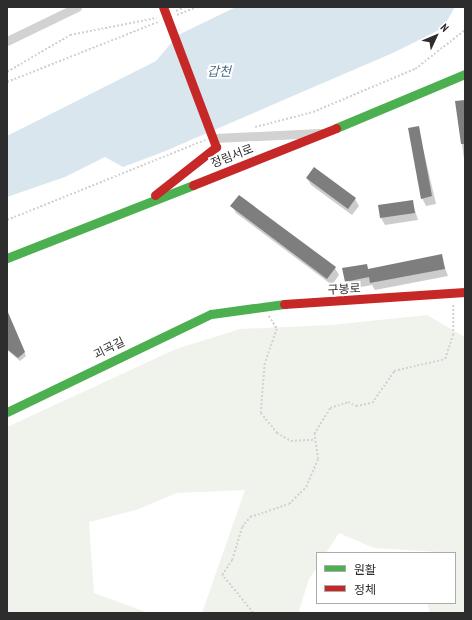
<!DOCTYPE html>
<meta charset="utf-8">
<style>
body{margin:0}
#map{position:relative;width:472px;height:620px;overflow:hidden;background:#fff;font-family:"PT Sans Narrow","Noto Sans KR",sans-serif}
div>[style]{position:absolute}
.green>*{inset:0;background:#f0f3ec}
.water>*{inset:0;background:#dae6ee}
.shadow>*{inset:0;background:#0003}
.building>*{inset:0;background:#7e7e7e}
.path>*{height:1.5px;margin-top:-0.75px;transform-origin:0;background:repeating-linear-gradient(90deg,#d2d2d2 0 2px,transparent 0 4px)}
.street>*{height:9px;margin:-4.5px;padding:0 4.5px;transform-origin:4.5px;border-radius:4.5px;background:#d2d2d2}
.fast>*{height:9px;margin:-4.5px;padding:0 4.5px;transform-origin:4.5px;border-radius:4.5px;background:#4caf50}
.jam>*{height:9px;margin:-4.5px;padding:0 4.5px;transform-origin:4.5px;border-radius:4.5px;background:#c62828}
span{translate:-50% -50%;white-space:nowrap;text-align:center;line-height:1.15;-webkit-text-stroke:4px #fff;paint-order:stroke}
.street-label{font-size:12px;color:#2d2d2d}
.water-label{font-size:13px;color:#456c84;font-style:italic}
.frame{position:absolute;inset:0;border:8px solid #2d2d2d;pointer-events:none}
.legend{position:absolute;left:316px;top:552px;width:140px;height:52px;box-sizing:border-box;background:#fff;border:1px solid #ababab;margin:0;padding:5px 7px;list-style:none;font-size:12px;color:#2d2d2d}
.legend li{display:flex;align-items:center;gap:8px;height:20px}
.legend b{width:20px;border:1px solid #ababab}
.north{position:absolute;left:416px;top:16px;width:40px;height:40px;-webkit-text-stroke:3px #fff;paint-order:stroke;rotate:46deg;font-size:11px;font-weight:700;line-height:16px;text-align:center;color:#2d2d2d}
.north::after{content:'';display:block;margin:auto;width:14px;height:18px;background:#2d2d2d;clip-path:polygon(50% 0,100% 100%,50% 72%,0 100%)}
</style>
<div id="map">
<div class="green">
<div style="clip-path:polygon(427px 315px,465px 337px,465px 613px,430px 613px,427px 603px,455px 603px,455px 553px,374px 548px,339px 533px,326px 553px,317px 553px,317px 567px,309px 579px,299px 611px,302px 613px,202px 613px,245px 490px,177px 493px,136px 510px,89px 522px,94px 593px,149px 613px,7px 613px,7px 427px,176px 349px,240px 329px,331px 325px)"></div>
</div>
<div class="water">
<div style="clip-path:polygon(236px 7px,455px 7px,443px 28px,395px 52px,163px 152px,123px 167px,105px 157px,65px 177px,7px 197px,7px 136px,156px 61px,178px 35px)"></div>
</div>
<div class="shadow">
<div style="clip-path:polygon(465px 101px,465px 166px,456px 102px)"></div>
<div style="clip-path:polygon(418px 127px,436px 204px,426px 206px,422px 198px)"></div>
<div style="clip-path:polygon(307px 178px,355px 199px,359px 206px,352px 215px,311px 185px)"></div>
<div style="clip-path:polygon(412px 201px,418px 220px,385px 225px,381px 218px)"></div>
<div style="clip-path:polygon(232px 206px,335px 268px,339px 275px,332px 285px,236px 213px)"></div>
<div style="clip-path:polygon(441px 256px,448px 276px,375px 290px,372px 285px,350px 289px,346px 282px,343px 269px,366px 265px,369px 270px)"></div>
<div style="clip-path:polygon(7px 312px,26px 356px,20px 361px,7px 350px)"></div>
</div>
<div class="building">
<div style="clip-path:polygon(465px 100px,465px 144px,461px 144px,455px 101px)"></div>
<div style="clip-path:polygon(419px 126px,432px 196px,421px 199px,408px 128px)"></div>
<div style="clip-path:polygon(314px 167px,356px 198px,348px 209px,306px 178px)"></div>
<div style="clip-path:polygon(239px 195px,336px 267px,327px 279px,230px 206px)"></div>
<div style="clip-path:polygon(413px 200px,415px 213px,380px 218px,378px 205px)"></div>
<div style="clip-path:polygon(442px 254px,445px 269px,370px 283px,369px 277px,345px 282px,342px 268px,367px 264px,368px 269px)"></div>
<div style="clip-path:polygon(7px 310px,25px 352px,18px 358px,7px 349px)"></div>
</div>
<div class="path">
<div style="left:176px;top:11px;width:10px;rotate:-24deg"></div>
<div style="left:177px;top:15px;width:22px;rotate:-22deg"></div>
<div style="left:7px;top:72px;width:73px;rotate:-30.4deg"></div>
<div style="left:70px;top:35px;width:88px;rotate:-11.2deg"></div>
<div style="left:7px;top:82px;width:162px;rotate:-21.7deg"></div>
<div style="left:255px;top:127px;width:60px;rotate:-14.5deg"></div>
<div style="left:313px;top:112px;width:111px;rotate:-22.9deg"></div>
<div style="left:415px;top:69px;width:63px;rotate:-38deg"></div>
<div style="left:7px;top:220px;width:214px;rotate:-22deg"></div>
<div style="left:269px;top:316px;width:15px;rotate:58deg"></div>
<div style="left:277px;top:329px;width:36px;rotate:109deg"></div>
<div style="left:265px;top:363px;width:50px;rotate:94.6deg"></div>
<div style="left:261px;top:413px;width:26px;rotate:51deg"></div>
<div style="left:277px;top:433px;width:16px;rotate:30deg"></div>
<div style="left:291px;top:441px;width:22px;rotate:-3deg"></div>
<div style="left:253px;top:613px;width:49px;rotate:-129.2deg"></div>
<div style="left:222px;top:575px;width:18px;rotate:-56deg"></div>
<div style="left:232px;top:560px;width:34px;rotate:-73deg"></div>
<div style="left:242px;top:527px;width:13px;rotate:-51deg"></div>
<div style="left:250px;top:517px;width:41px;rotate:-18.4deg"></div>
<div style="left:289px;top:504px;width:24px;rotate:-45deg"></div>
<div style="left:306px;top:487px;width:30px;rotate:-67deg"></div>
<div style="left:318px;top:459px;width:25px;rotate:-99deg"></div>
<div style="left:314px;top:434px;width:31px;rotate:-58deg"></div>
<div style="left:330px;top:408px;width:19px;rotate:-18deg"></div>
<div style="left:348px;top:402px;width:9px;rotate:27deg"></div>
<div style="left:356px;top:406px;width:16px;rotate:-11deg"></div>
<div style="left:372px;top:403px;width:39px;rotate:-55deg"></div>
<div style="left:394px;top:371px;width:52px;rotate:-13.2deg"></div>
<div style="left:445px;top:359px;width:25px;rotate:-72deg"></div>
<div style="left:453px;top:335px;width:31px;rotate:-90deg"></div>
</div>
<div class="street">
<div style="left:7px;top:41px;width:78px;rotate:-25.9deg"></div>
<div style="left:215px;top:138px;width:105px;rotate:-2.7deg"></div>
</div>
<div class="fast">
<div style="left:336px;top:128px;width:140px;rotate:-22.7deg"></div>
<div style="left:7px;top:258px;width:200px;rotate:-21.4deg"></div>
<div style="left:7px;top:412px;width:226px;rotate:-25.7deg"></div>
<div style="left:211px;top:314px;width:74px;rotate:-7.8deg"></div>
</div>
<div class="jam">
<div style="left:193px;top:185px;width:154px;rotate:-21.7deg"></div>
<div style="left:155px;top:195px;width:78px;rotate:-38.2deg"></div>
<div style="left:216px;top:147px;width:150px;rotate:-110.7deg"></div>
<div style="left:284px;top:304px;width:181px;rotate:-3.8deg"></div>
</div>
<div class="street-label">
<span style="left:232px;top:156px;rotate:-21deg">정림서로</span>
<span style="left:344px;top:289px;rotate:-3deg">구봉로</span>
<span style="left:109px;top:348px;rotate:-26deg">괴곡길</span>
</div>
<div class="water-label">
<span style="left:219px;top:72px">갑천</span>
</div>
<div class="frame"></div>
<ul class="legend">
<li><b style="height:5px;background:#4caf50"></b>원활</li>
<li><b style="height:5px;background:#c62828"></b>정체</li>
</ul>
<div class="north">N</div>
</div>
